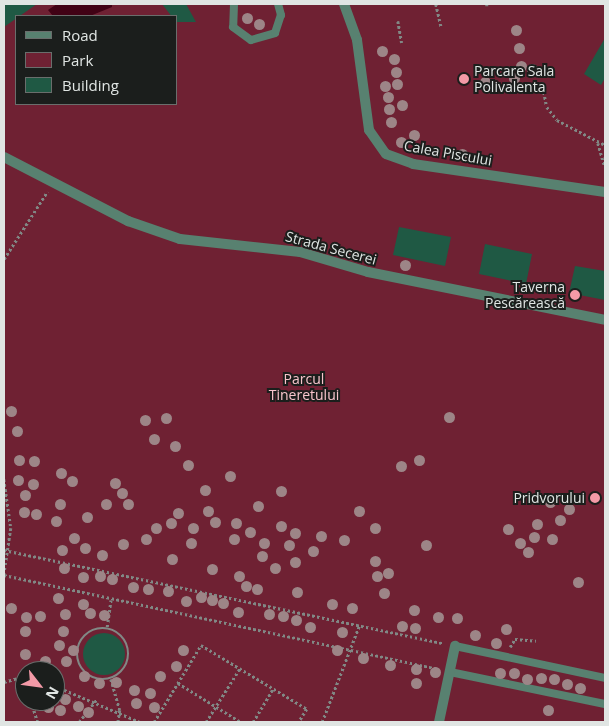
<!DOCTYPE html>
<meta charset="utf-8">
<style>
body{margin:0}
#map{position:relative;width:609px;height:726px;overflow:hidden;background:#303834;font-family:"Open Sans",sans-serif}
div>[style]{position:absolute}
.green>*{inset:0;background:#6f2133}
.water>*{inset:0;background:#410215}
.building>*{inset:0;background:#1f5944}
.round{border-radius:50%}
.path>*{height:2.5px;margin-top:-1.25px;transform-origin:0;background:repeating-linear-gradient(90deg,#818885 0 2.5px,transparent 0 5px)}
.path>.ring{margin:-1.25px;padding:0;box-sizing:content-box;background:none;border:2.5px solid #818885;border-radius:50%}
.lane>*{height:8px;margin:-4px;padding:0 4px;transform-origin:4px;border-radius:4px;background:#588170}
.street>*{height:10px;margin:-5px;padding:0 5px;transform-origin:5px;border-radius:5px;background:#588170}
.trees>*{width:11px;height:11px;margin:-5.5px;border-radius:50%;background:#9d8587}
.dots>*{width:14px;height:14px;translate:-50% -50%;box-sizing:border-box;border:2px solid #1b1e1c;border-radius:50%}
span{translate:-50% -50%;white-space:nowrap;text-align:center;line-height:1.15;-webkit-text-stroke:4px #1b1e1c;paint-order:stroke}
.poi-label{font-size:14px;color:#e0e5e3}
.left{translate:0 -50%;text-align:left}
.right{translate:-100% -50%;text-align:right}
.street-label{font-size:14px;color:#e0e5e3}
.park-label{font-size:14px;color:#f7c4cb}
.frame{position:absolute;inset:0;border:5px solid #e0e5e3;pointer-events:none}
.legend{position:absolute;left:15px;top:15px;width:162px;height:90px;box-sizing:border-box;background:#1b1e1c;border:1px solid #6a6e6c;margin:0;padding:6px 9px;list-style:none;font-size:15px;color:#e0e5e3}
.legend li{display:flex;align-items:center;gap:10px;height:25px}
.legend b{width:25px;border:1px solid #6a6e6c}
.north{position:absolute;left:15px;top:661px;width:50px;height:50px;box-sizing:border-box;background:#1b1e1c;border:1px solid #6a6e6c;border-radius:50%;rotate:120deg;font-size:14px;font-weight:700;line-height:20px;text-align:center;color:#e0e5e3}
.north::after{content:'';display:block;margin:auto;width:18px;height:22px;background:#f39aa7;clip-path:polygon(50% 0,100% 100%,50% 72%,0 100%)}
</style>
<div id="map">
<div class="green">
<div style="clip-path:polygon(evenodd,4px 4px,605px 4px,605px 722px,4px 722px,4px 4px,16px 16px,176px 16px,176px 104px,16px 104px,16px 16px,4px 4px,25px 671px,55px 671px,55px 701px,25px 701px,25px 671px)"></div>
</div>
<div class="water">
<div style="clip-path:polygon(57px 4px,112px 4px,112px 7px,90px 16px,53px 16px,48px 10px)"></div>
</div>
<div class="building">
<div style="clip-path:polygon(4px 4px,37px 4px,4px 27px)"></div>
<div style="clip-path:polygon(162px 4px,186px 4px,196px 22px,176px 22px)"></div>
<div style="clip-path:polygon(605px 38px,605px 78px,601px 85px,584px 74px)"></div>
<div style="clip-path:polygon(399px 227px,451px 237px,445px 266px,393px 255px)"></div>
<div style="clip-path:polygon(485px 244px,532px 254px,526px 284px,479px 274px)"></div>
<div style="clip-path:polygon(575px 266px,605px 271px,605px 300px,569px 293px)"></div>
<div class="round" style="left:83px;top:633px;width:42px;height:42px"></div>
</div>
<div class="path">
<div style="left:436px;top:4px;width:23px;rotate:77deg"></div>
<div style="left:487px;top:4px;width:2px;rotate:90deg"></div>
<div style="left:398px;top:21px;width:22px;rotate:80deg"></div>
<div style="left:542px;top:82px;width:25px;rotate:79deg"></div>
<div style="left:547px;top:107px;width:16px;rotate:52deg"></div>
<div style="left:557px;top:120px;width:54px;rotate:27.5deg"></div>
<div style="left:598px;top:143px;width:25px;rotate:74deg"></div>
<div style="left:4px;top:259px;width:80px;rotate:-57.3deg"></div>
<div style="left:4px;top:479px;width:49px;rotate:81.9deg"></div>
<div style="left:11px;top:528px;width:48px;rotate:98.5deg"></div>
<div style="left:4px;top:550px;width:448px;rotate:12deg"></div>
<div style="left:4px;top:575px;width:443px;rotate:12.2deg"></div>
<div style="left:107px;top:627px;width:27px;rotate:-82deg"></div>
<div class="ring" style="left:77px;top:628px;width:49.5px;height:49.5px"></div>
<div style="left:510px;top:647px;width:9px;rotate:-58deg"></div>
<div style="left:515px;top:639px;width:21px;rotate:5deg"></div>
<div style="left:22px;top:674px;width:10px;rotate:73deg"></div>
<div style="left:111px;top:679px;width:32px;rotate:74deg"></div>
<div style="left:120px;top:710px;width:12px;rotate:99deg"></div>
<div style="left:4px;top:682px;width:22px;rotate:-16deg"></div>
<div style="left:178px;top:683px;width:74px;rotate:31.8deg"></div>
<div style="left:55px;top:686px;width:92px;rotate:23deg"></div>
<div style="left:31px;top:701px;width:22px;rotate:72deg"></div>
<div style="left:79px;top:722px;width:28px;rotate:-52deg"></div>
<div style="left:154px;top:722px;width:90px;rotate:-58.6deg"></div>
<div style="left:201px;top:645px;width:124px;rotate:31.1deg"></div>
<div style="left:307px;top:709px;width:15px;rotate:122deg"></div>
<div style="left:206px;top:722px;width:64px;rotate:-57.8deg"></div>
<div style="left:253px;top:722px;width:39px;rotate:-59deg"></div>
<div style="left:322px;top:722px;width:103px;rotate:-68.9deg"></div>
</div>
<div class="lane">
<div style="left:234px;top:4px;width:23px;rotate:92deg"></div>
<div style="left:233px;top:27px;width:22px;rotate:36deg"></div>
<div style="left:251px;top:40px;width:25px;rotate:-16deg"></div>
<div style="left:275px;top:33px;width:19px;rotate:-72deg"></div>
<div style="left:281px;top:15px;width:11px;rotate:-105deg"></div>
<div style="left:455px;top:646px;width:153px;rotate:12deg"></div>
<div style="left:450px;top:672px;width:158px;rotate:11.7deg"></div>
</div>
<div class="street">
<div style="left:344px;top:4px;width:38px;rotate:70deg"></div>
<div style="left:357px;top:40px;width:91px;rotate:82.4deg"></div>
<div style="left:369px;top:130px;width:29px;rotate:55deg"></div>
<div style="left:386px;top:154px;width:29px;rotate:20deg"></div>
<div style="left:413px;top:164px;width:194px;rotate:8.3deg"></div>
<div style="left:4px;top:157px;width:140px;rotate:27.3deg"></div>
<div style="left:128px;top:221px;width:55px;rotate:19.1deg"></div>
<div style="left:180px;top:239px;width:121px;rotate:6.2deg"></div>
<div style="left:300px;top:252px;width:71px;rotate:16.4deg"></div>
<div style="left:368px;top:272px;width:242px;rotate:11.4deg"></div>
<div style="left:439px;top:722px;width:78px;rotate:-78.1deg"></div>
</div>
<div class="trees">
<div style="left:247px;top:18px"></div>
<div style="left:259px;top:24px"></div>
<div style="left:516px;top:30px"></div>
<div style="left:519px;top:48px"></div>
<div style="left:382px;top:51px"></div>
<div style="left:394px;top:59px"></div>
<div style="left:521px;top:66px"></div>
<div style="left:532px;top:69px"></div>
<div style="left:396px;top:72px"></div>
<div style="left:514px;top:78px"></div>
<div style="left:485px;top:82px"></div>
<div style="left:397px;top:84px"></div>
<div style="left:385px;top:86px"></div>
<div style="left:388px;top:97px"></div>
<div style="left:402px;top:105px"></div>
<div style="left:389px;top:109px"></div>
<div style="left:391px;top:122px"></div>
<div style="left:414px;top:135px"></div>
<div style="left:401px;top:142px"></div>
<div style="left:462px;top:154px"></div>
<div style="left:405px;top:265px"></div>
<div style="left:11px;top:411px"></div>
<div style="left:449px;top:417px"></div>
<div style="left:166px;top:418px"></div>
<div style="left:145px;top:420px"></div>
<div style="left:17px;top:431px"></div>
<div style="left:154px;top:439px"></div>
<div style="left:175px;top:446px"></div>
<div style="left:19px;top:460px"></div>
<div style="left:419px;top:460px"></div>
<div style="left:34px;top:461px"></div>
<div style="left:188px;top:465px"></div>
<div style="left:401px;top:466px"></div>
<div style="left:61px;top:473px"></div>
<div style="left:230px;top:476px"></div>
<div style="left:18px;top:480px"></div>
<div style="left:72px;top:481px"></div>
<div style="left:115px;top:483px"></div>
<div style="left:33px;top:484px"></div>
<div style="left:205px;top:490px"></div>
<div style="left:281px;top:491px"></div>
<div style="left:122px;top:493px"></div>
<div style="left:25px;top:495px"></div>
<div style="left:550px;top:502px"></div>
<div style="left:60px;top:504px"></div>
<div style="left:106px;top:504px"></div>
<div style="left:128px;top:504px"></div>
<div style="left:258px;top:506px"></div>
<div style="left:569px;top:509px"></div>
<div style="left:208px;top:511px"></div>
<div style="left:359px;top:511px"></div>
<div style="left:24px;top:512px"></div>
<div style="left:178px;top:513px"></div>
<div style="left:36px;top:514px"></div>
<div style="left:87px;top:517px"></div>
<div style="left:560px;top:520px"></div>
<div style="left:56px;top:521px"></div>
<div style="left:215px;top:522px"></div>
<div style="left:171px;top:523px"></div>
<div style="left:236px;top:523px"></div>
<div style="left:537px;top:524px"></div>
<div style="left:281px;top:526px"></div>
<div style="left:156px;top:528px"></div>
<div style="left:193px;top:528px"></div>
<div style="left:375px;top:528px"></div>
<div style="left:508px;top:529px"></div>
<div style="left:250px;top:532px"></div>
<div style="left:295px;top:533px"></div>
<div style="left:321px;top:536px"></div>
<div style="left:534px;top:537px"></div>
<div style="left:74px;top:538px"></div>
<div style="left:146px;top:539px"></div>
<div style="left:234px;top:539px"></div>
<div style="left:552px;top:539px"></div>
<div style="left:344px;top:540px"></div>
<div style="left:191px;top:543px"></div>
<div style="left:264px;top:543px"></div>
<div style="left:520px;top:543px"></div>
<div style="left:123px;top:544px"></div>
<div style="left:289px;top:545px"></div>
<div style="left:426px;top:545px"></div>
<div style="left:85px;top:548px"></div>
<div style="left:62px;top:550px"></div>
<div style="left:313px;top:551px"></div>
<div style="left:528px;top:552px"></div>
<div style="left:102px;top:555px"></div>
<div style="left:262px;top:556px"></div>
<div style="left:172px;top:559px"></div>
<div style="left:375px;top:561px"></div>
<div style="left:295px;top:562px"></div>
<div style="left:64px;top:568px"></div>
<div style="left:275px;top:568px"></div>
<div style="left:212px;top:569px"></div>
<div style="left:388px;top:573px"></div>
<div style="left:100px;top:576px"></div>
<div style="left:239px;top:576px"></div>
<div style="left:377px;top:576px"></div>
<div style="left:83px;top:577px"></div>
<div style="left:112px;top:579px"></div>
<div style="left:578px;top:582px"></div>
<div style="left:246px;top:586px"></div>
<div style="left:133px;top:587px"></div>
<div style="left:148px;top:589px"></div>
<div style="left:257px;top:589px"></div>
<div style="left:168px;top:591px"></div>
<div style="left:297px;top:592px"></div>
<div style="left:384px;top:593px"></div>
<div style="left:201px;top:597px"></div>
<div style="left:58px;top:598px"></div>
<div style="left:212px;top:600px"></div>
<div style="left:186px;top:601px"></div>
<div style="left:223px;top:603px"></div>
<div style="left:83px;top:604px"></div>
<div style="left:332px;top:604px"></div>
<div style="left:11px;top:608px"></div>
<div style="left:352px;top:608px"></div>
<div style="left:414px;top:610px"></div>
<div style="left:238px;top:612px"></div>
<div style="left:90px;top:613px"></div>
<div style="left:65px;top:614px"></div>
<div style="left:269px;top:614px"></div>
<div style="left:104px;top:615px"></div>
<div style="left:40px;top:616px"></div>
<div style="left:283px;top:616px"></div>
<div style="left:26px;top:617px"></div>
<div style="left:438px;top:617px"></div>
<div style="left:457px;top:618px"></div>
<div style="left:296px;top:620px"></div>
<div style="left:402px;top:626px"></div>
<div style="left:310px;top:627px"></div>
<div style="left:415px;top:628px"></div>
<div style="left:506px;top:629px"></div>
<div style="left:25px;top:631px"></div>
<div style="left:63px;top:631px"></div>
<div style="left:342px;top:632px"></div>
<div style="left:475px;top:635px"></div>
<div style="left:496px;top:643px"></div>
<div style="left:59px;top:645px"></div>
<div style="left:73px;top:650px"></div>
<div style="left:183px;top:650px"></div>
<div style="left:337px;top:650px"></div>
<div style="left:25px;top:654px"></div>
<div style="left:363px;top:658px"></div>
<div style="left:45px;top:661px"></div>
<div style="left:66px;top:661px"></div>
<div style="left:390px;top:665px"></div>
<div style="left:176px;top:666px"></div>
<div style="left:416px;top:669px"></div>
<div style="left:435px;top:672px"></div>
<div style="left:500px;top:673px"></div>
<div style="left:514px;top:673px"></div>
<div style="left:84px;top:676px"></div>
<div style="left:160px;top:676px"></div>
<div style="left:541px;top:678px"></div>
<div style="left:527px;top:679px"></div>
<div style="left:554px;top:679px"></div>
<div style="left:116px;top:682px"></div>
<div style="left:99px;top:683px"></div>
<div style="left:416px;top:683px"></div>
<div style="left:567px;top:684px"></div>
<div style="left:580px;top:688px"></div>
<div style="left:134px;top:690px"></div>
<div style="left:150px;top:693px"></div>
<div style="left:65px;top:699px"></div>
<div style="left:136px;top:703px"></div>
<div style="left:78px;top:706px"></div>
<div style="left:48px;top:707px"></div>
<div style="left:154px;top:707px"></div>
<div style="left:60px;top:710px"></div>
<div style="left:548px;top:710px"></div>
<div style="left:88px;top:712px"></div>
</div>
<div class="dots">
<div style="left:464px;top:79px;background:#f39aa7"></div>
<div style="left:575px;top:295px;background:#f39aa7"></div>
<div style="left:595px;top:498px;background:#f39aa7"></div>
</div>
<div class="poi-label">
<span class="left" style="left:474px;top:79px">Parcare Sala<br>Polivalenta</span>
<span class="right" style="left:565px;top:295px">Taverna<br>Pescărească</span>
<span class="right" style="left:585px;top:498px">Pridvorului</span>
</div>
<div class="street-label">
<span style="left:448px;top:153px;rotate:10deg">Calea Piscului</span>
<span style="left:331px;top:248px;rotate:15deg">Strada Secerei</span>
</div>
<div class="park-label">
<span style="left:304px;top:387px">Parcul<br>Tineretului</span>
</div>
<div class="frame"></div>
<ul class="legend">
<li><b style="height:6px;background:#588170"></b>Road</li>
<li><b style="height:14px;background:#6f2133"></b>Park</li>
<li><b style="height:14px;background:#1f5944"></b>Building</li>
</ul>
<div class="north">N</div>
</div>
